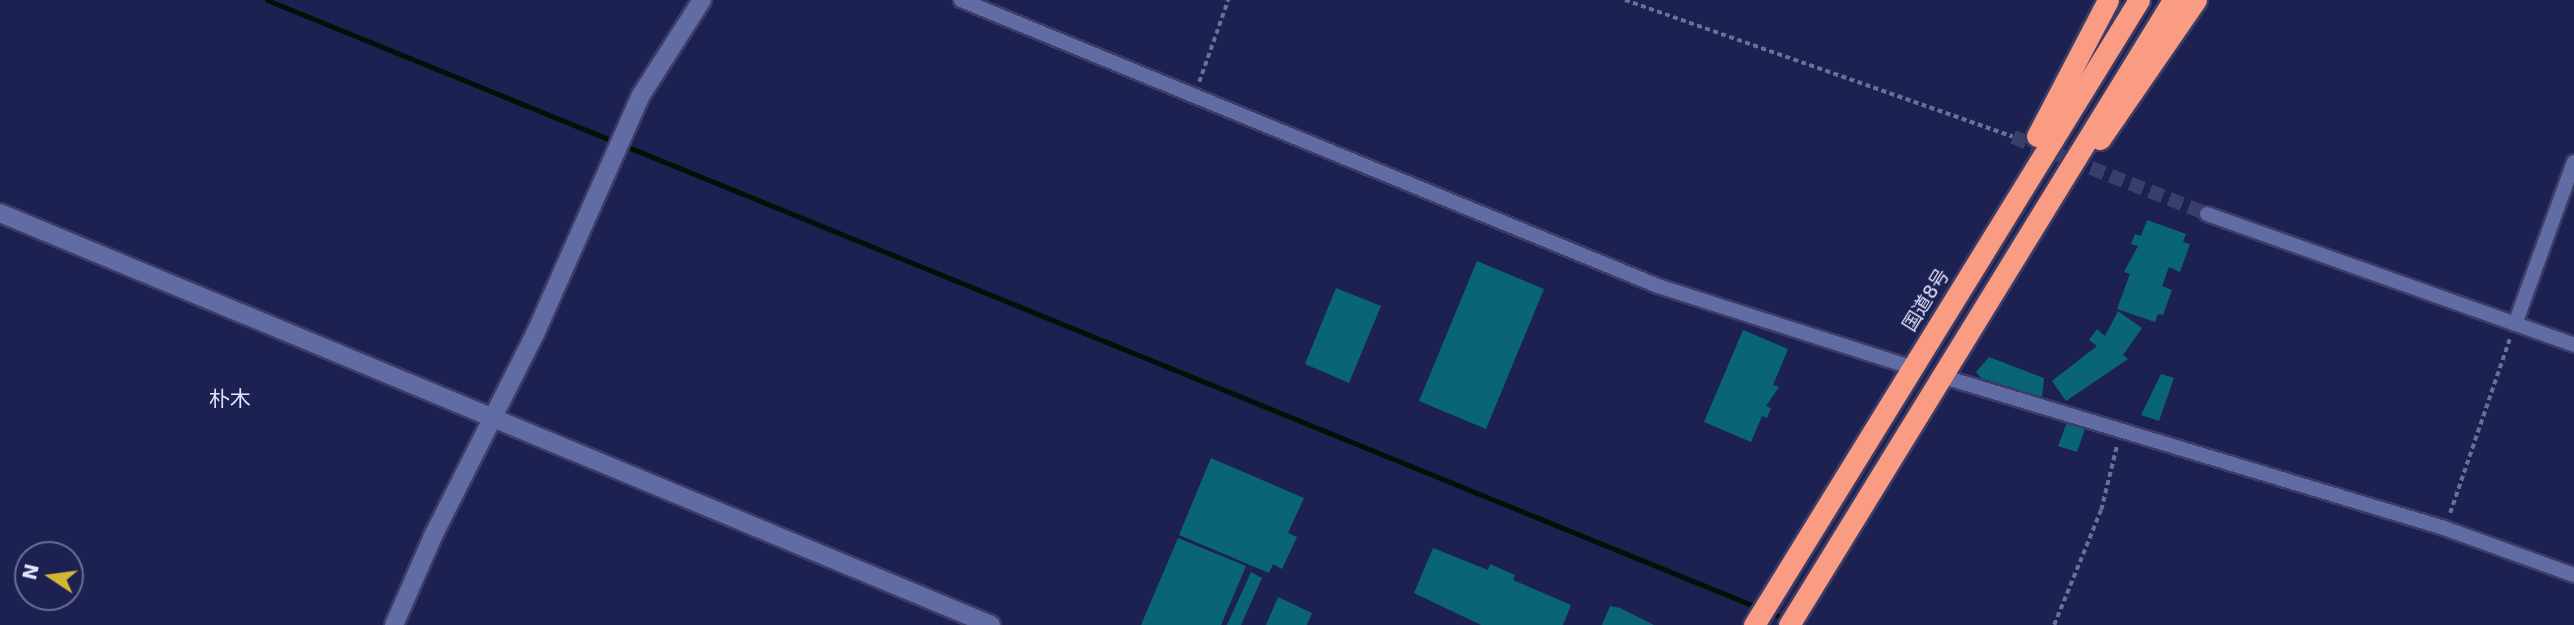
<!DOCTYPE html>
<meta charset="utf-8">
<style>
body{margin:0}
#map{position:relative;width:2574px;height:625px;overflow:hidden;background:#1c2151;font-family:"DejaVu Sans","Noto Sans JP",sans-serif}
div>[style]{position:absolute}
.stream>*{height:5px;margin:-2.5px;padding:0 2.5px;transform-origin:2.5px;border-radius:2.5px;background:#001206}
.building>*{inset:0;background:#096576}
.street-tunnel>*{height:14px;margin-top:-7px;transform-origin:0;background:repeating-linear-gradient(90deg,#393e6b 0 14px,transparent 0 21px)}
.path>*{height:3.5px;margin-top:-1.75px;transform-origin:0;background:repeating-linear-gradient(90deg,#6a6f96 0 5px,transparent 0 8.5px)}
.roads{filter:drop-shadow(2px 0 #3c3c65) drop-shadow(-2px 0 #3c3c65) drop-shadow(0 2px #3c3c65) drop-shadow(0 -2px #3c3c65)}
.street>*{height:14px;margin:-7px;padding:0 7px;transform-origin:7px;border-radius:7px;background:#626ca4}
.secondary>*{height:18px;margin:-9px;padding:0 9px;transform-origin:9px;border-radius:9px;background:#626ca4}
.highway>*{height:21px;margin:-10.5px;padding:0 10.5px;transform-origin:10.5px;border-radius:10.5px;background:#fa9c84}
span{translate:-50% -50%;white-space:nowrap;text-align:center;line-height:1.15;-webkit-text-stroke:7px #1c2151;paint-order:stroke}
.street-label{font-size:19px;color:#dfe5ff}
.neighbourhood-label{font-size:21px;color:#dfe5ff}
.north{position:absolute;left:14px;top:541px;width:70px;height:70px;box-sizing:border-box;background:#1c2151;border:2px solid #6a6f97;border-radius:50%;rotate:283deg;font-size:19px;font-weight:700;line-height:28px;text-align:center;color:#dfe5ff}
.north::after{content:'';display:block;margin:auto;width:24px;height:32px;background:#d4b635;clip-path:polygon(50% 0,100% 100%,50% 72%,0 100%)}
</style>
<div id="map">
<div class="stream">
<div style="left:267px;top:0;width:1611px;rotate:22.17deg"></div>
<div style="left:1768px;top:612px;width:22px;rotate:22deg"></div>
</div>
<div class="building">
<div style="clip-path:polygon(2147px 220px,2186px 234px,2183px 242px,2190px 244px,2180px 272px,2169px 267px,2162px 286px,2172px 290px,2163px 315px,2158px 314px,2155px 322px,2117px 309px,2130px 274px,2124px 272px,2138px 246px,2131px 244px,2135px 234px,2141px 236px)"></div>
<div style="clip-path:polygon(1477px 261px,1544px 289px,1486px 429px,1419px 401px)"></div>
<div style="clip-path:polygon(1336px 288px,1381px 306px,1349px 383px,1305px 364px)"></div>
<div style="clip-path:polygon(2118px 311px,2142px 328px,2123px 355px,2128px 359px,2066px 401px,2052px 381px,2097px 346px,2089px 340px,2097px 329px,2105px 336px)"></div>
<div style="clip-path:polygon(1743px 330px,1788px 349px,1773px 385px,1779px 387px,1766px 406px,1771px 408px,1767px 418px,1762px 416px,1751px 442px,1704px 422px)"></div>
<div style="clip-path:polygon(1989px 357px,2044px 378px,2042px 397px,1981px 378px,1976px 372px)"></div>
<div style="clip-path:polygon(2161px 374px,2174px 378px,2159px 421px,2141px 415px)"></div>
<div style="clip-path:polygon(2067px 422px,2085px 429px,2077px 452px,2058px 446px)"></div>
<div style="clip-path:polygon(1211px 458px,1304px 498px,1288px 533px,1297px 537px,1282px 569px,1273px 564px,1269px 573px,1179px 535px)"></div>
<div style="clip-path:polygon(1178px 538px,1246px 566px,1221px 625px,1141px 625px)"></div>
<div style="clip-path:polygon(1433px 548px,1488px 570px,1490px 564px,1515px 575px,1513px 580px,1571px 605px,1563px 625px,1481px 625px,1414px 593px)"></div>
<div style="clip-path:polygon(1251px 572px,1262px 578px,1241px 625px,1227px 625px)"></div>
<div style="clip-path:polygon(1278px 597px,1312px 613px,1307px 625px,1266px 625px)"></div>
<div style="clip-path:polygon(1610px 606px,1620px 608px,1654px 625px,1602px 625px)"></div>
</div>
<div class="street-tunnel">
<div style="left:2013px;top:137px;width:209px;rotate:21.6deg"></div>
</div>
<div class="path">
<div style="left:1625px;top:0;width:411px;rotate:19.4deg"></div>
<div style="left:1199px;top:82px;width:87px;rotate:-70.5deg"></div>
<div style="left:2450px;top:513px;width:185px;rotate:-71.1deg"></div>
<div style="left:2054px;top:625px;width:124px;rotate:-67.8deg"></div>
<div style="left:2101px;top:510px;width:67px;rotate:-76.2deg"></div>
</div>
<div class="roads">
<div class="street">
<div style="left:961px;top:0;width:753px;rotate:22.31deg"></div>
<div style="left:1658px;top:286px;width:265px;rotate:17.8deg"></div>
<div style="left:2207px;top:214px;width:390px;rotate:19.6deg"></div>
<div style="left:2515px;top:324px;width:172px;rotate:-70deg"></div>
<div style="left:1944px;top:377px;width:522px;rotate:16.8deg"></div>
<div style="left:2444px;top:528px;width:138px;rotate:19.9deg"></div>
</div>
<div class="secondary">
<div style="left:0;top:213px;width:1073px;rotate:22.57deg"></div>
<div style="left:394px;top:625px;width:99px;rotate:-66.3deg"></div>
<div style="left:434px;top:534px;width:226px;rotate:-63.2deg"></div>
<div style="left:536px;top:332px;width:259px;rotate:-66.1deg"></div>
<div style="left:641px;top:95px;width:113px;rotate:-57.3deg"></div>
</div>
<div class="highway">
<div style="left:2037px;top:136px;width:153px;rotate:-62.4deg"></div>
<div style="left:2100px;top:139px;width:169px;rotate:-55.4deg"></div>
<div style="left:1754px;top:625px;width:734px;rotate:-58.37deg"></div>
<div style="left:1789px;top:625px;width:734px;rotate:-58.43deg"></div>
</div>
</div>
<div class="street-label">
<span style="left:1926px;top:300px;rotate:-58deg">国道8号</span>
</div>
<div class="neighbourhood-label">
<span style="left:230px;top:399px">朴木</span>
</div>
<div class="north">N</div>
</div>
